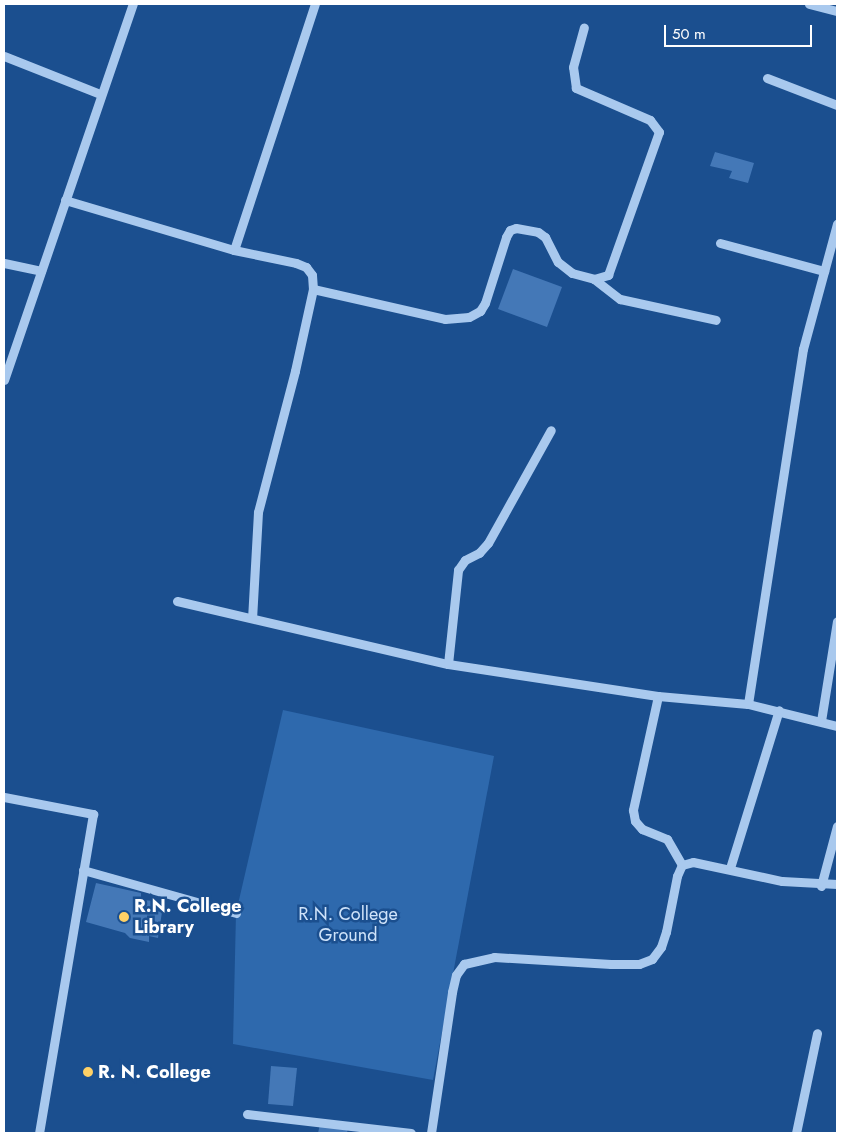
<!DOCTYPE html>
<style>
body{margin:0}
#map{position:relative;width:841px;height:1137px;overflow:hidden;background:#1b4f8f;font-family:Jost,sans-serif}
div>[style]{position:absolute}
.green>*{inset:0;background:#2e69ad}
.building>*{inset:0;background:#4478b7}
.minor>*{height:9px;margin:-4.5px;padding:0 4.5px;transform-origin:4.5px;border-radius:4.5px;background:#a9c9ee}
.dots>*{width:14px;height:14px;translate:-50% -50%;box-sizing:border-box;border:2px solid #1b4f8f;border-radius:50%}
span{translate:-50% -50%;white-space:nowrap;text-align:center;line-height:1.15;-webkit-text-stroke:5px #1b4f8f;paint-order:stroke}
.poi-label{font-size:18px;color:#fff;font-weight:700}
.left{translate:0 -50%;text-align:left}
.park-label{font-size:18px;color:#cfe3fa}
.frame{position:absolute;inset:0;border:5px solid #fff;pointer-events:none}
.scale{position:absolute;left:664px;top:25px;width:148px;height:22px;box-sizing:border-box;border:2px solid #fff;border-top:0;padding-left:6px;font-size:15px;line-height:18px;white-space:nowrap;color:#fff;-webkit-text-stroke:4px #1b4f8f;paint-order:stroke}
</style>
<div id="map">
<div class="green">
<div style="clip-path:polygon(283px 710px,494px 756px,433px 1080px,233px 1044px,236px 913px)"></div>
</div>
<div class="building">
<div style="clip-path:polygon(715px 152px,754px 163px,748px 183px,729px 178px,732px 171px,710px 166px)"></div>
<div style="clip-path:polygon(513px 269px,562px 287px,547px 327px,498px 309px)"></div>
<div style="clip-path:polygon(96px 883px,141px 893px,141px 900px,156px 901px,156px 911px,162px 912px,158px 938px,149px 936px,149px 942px,130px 938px,125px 933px,86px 922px)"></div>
<div style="clip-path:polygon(271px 1066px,297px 1068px,293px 1106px,268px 1104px)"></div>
<div style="clip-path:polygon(320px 1124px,348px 1128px,347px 1133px,318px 1133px)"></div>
</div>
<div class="minor">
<div style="left:809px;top:4px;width:29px;rotate:14deg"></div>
<div style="left:4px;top:56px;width:103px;rotate:21.6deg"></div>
<div style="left:767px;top:78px;width:75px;rotate:21.1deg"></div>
<div style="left:65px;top:200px;width:176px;rotate:16.5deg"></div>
<div style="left:234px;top:250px;width:63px;rotate:11.8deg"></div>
<div style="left:296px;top:263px;width:11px;rotate:22deg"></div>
<div style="left:306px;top:267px;width:10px;rotate:53deg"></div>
<div style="left:312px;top:275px;width:14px;rotate:86deg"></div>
<div style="left:313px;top:289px;width:84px;rotate:102.4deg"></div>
<div style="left:295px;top:371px;width:146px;rotate:104.7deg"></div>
<div style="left:258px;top:512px;width:106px;rotate:93.2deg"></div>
<div style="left:720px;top:243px;width:108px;rotate:15.1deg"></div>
<div style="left:234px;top:250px;width:259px;rotate:-71.8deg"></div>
<div style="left:4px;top:263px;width:38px;rotate:12deg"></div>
<div style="left:594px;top:279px;width:33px;rotate:38deg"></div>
<div style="left:620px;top:299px;width:98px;rotate:12.3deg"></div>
<div style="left:313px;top:289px;width:135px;rotate:12.8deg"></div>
<div style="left:445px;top:319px;width:24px;rotate:-5deg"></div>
<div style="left:469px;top:317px;width:13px;rotate:-29deg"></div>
<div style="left:480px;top:311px;width:9px;rotate:-58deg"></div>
<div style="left:485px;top:303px;width:69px;rotate:-72.3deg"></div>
<div style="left:506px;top:237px;width:8px;rotate:-60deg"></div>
<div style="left:510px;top:230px;width:6px;rotate:-18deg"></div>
<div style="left:516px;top:228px;width:22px;rotate:10deg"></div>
<div style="left:538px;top:232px;width:9px;rotate:36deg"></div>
<div style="left:545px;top:237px;width:28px;rotate:63deg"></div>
<div style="left:558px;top:262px;width:18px;rotate:38deg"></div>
<div style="left:572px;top:273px;width:23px;rotate:15deg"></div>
<div style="left:594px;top:279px;width:15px;rotate:-16deg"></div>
<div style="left:608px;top:275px;width:152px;rotate:-70.4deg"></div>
<div style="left:659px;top:132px;width:15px;rotate:-127deg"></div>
<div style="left:650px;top:120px;width:81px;rotate:-156.6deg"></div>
<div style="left:576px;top:88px;width:21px;rotate:-98deg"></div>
<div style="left:573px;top:67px;width:41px;rotate:-74.6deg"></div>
<div style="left:4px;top:380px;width:398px;rotate:-71.1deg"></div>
<div style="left:177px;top:601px;width:278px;rotate:13.1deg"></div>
<div style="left:448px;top:664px;width:212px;rotate:8.7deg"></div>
<div style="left:658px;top:696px;width:90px;rotate:5.1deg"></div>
<div style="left:748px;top:704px;width:92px;rotate:13.9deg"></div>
<div style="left:448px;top:664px;width:95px;rotate:-83.9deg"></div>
<div style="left:458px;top:570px;width:12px;rotate:-55deg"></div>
<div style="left:465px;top:560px;width:16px;rotate:-27deg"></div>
<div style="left:479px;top:553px;width:13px;rotate:-48deg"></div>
<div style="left:488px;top:543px;width:129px;rotate:-60.9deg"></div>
<div style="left:658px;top:696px;width:117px;rotate:102.4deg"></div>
<div style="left:633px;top:810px;width:11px;rotate:80deg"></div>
<div style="left:635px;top:821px;width:11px;rotate:49deg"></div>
<div style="left:642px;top:829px;width:27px;rotate:22deg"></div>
<div style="left:667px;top:839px;width:30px;rotate:60deg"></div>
<div style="left:748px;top:704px;width:359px;rotate:-81.2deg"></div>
<div style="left:803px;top:349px;width:130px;rotate:-74.8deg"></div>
<div style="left:821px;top:721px;width:101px;rotate:-80.9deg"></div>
<div style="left:4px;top:797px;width:91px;rotate:10.8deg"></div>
<div style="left:93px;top:814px;width:324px;rotate:99.6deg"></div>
<div style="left:730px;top:868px;width:165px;rotate:-72.8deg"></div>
<div style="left:83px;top:870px;width:159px;rotate:15.7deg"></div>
<div style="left:821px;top:886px;width:62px;rotate:-75.1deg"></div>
<div style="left:247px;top:1114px;width:165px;rotate:6.6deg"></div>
<div style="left:431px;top:1133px;width:143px;rotate:-81.5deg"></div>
<div style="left:452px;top:992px;width:17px;rotate:-77deg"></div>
<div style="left:456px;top:975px;width:14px;rotate:-54deg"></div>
<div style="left:464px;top:964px;width:31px;rotate:-13deg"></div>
<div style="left:494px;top:957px;width:117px;rotate:3.4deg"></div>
<div style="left:611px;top:964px;width:28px"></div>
<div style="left:639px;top:964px;width:14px;rotate:-21deg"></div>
<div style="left:652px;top:959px;width:15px;rotate:-53deg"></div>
<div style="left:661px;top:947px;width:16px;rotate:-72deg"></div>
<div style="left:666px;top:932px;width:57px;rotate:-78.9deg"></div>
<div style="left:677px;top:876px;width:12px;rotate:-66deg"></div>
<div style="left:682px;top:865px;width:11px;rotate:-15deg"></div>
<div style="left:693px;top:862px;width:91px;rotate:12.1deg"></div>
<div style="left:782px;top:881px;width:55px;rotate:3.1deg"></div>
<div style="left:796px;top:1133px;width:102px;rotate:-78.1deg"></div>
</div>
<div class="dots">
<div style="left:124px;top:917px;background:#ffd166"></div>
<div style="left:88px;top:1072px;background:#ffd166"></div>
</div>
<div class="poi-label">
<span class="left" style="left:134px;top:917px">R.N. College<br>Library</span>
<span class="left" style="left:98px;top:1072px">R. N. College</span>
</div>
<div class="park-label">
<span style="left:348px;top:925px">R.N. College<br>Ground</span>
</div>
<div class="frame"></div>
<div class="scale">50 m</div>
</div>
